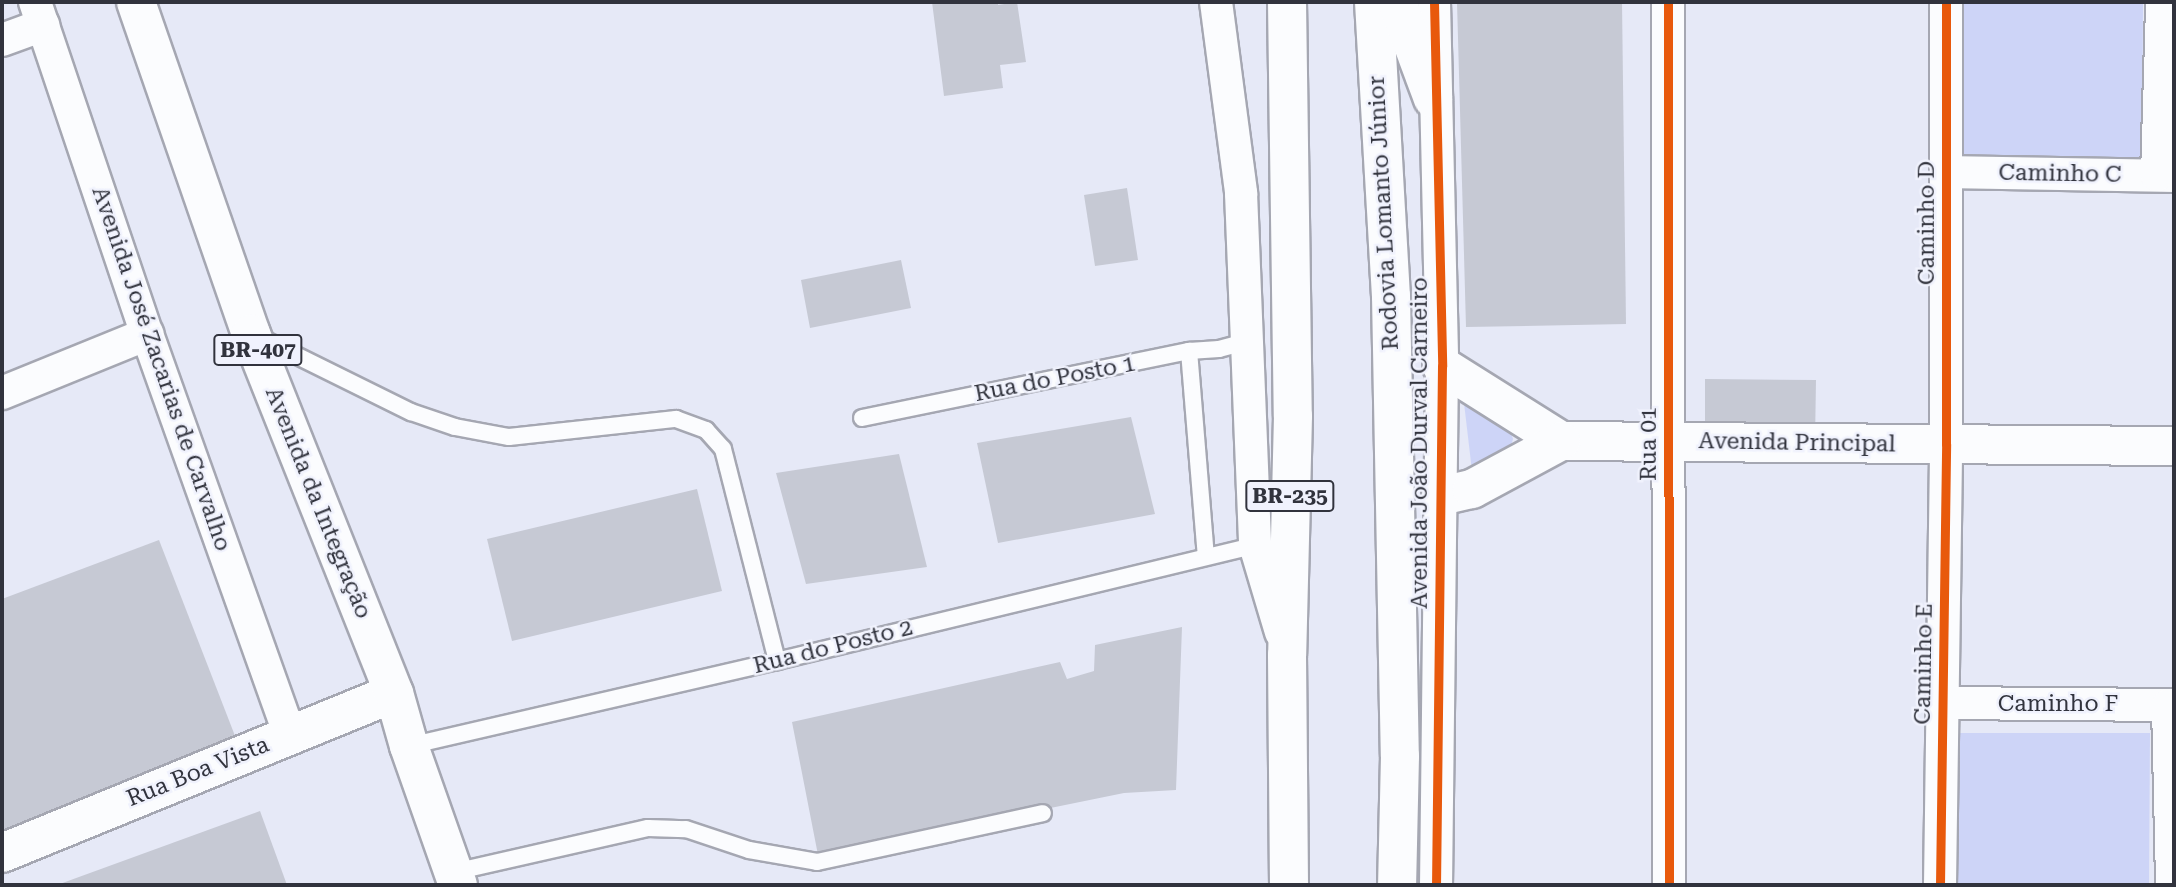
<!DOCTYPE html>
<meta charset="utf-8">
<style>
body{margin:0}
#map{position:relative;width:2176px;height:887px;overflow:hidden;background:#e6e9f7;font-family:"Roboto Serif",serif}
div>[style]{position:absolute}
.green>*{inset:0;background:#cdd4f7}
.building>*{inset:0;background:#c6c9d4}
.roads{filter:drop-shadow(2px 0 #a5a7b2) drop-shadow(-2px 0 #a5a7b2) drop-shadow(0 2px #a5a7b2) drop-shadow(0 -2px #a5a7b2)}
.service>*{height:16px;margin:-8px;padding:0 8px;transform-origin:8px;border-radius:8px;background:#fbfcfe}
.minor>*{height:32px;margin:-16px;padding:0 16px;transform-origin:16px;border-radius:16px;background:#fbfcfe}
.tertiary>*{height:38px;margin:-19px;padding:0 19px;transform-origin:19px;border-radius:19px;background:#fbfcfe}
.trunk>*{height:38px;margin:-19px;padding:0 19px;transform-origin:19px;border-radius:19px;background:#fbfcfe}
.cycleway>*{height:9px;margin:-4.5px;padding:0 4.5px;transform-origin:4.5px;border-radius:4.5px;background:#e8590c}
span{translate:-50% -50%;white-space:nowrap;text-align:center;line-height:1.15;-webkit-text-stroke:5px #f0f2fd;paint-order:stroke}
.shield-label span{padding:2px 5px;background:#f0f2fd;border:2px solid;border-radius:5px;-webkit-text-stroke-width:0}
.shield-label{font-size:21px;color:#31333d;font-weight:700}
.street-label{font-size:23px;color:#31333d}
.frame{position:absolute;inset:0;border:4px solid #31333d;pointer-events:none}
</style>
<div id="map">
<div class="green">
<div style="clip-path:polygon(1959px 2px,2143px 2px,2142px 170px,1958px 168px)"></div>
<div style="clip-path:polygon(1464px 403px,1490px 413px,1509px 427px,1513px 439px,1509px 453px,1472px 471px)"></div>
<div style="clip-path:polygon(1954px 733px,2150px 733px,2149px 885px,1954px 885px)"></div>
</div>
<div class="building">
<div style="clip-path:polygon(932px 2px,998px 2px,998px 5px,1017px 2px,1026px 62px,1000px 65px,1003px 88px,944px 96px)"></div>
<div style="clip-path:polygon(1457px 2px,1622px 2px,1626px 324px,1466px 327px)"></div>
<div style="clip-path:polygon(1127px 188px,1138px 260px,1095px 266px,1084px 195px)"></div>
<div style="clip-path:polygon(901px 260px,911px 308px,810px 328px,801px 280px)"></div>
<div style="clip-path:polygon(1705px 379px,1816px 380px,1815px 441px,1705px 440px)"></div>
<div style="clip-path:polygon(1131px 417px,1155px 514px,998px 543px,977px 443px)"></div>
<div style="clip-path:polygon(899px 454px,927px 567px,806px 584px,776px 473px)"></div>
<div style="clip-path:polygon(697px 489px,722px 591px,512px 641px,487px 539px)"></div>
<div style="clip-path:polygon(159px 540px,237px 741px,2px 830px,2px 599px)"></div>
<div style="clip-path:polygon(1182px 627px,1176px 790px,1124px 793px,818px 855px,792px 722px,1060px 662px,1067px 679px,1094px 671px,1095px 645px)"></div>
<div style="clip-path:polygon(260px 811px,287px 885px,57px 885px)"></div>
</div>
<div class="roads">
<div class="service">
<div style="left:257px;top:336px;width:172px;rotate:26.3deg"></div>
<div style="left:411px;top:412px;width:46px;rotate:18.8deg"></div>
<div style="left:455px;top:427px;width:55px;rotate:10.5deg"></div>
<div style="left:509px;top:437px;width:168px;rotate:-6.2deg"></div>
<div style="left:676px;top:419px;width:32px;rotate:20deg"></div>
<div style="left:706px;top:430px;width:25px;rotate:48deg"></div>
<div style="left:723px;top:449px;width:219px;rotate:75.7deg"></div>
<div style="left:1189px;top:351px;width:206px;rotate:85.3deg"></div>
<div style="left:862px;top:418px;width:334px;rotate:-11.6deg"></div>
<div style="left:1189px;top:351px;width:30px;rotate:-4deg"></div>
<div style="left:1219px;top:349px;width:31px;rotate:-15deg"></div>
<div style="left:409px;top:746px;width:378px;rotate:-13deg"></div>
<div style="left:777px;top:661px;width:492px;rotate:-13.6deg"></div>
<div style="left:454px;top:872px;width:199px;rotate:-12.8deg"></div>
<div style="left:648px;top:828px;width:38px;rotate:2deg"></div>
<div style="left:686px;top:829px;width:66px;rotate:18.4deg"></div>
<div style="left:749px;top:850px;width:69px;rotate:10deg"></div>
<div style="left:817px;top:862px;width:231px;rotate:-12.2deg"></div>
</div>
<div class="minor">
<div style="left:35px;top:2px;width:350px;rotate:71.4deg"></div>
<div style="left:147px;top:334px;width:426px;rotate:70.4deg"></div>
<div style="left:1216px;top:2px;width:193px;rotate:82.5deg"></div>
<div style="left:1241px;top:193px;width:352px;rotate:87.7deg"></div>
<div style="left:1255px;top:545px;width:91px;rotate:73.4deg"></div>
<div style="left:1434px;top:2px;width:364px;rotate:88.7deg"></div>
<div style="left:1442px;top:366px;width:519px;rotate:90.66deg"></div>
<div style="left:1668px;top:2px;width:883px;rotate:89.94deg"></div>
<div style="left:2px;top:40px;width:44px;rotate:-20.1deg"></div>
<div style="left:1946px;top:172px;width:228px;rotate:1deg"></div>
<div style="left:2157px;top:175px;width:173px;rotate:-88.3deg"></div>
<div style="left:2px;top:393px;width:157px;rotate:-22.1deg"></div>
<div style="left:1943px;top:703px;width:231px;rotate:0.5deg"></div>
<div style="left:2168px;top:705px;width:180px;rotate:88.7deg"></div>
<div style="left:1940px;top:885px;width:441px;rotate:-89.2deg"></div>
<div style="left:1946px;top:444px;width:442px;rotate:-90deg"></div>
</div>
<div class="tertiary">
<div style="left:1442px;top:366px;width:141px;rotate:32.2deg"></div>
<div style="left:1561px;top:441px;width:613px;rotate:0.47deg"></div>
<div style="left:1441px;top:496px;width:32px;rotate:-13deg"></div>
<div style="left:1472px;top:489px;width:101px;rotate:-28.3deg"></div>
<div style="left:2px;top:853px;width:423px;rotate:-22.2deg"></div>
</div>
<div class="trunk">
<div style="left:136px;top:2px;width:351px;rotate:70.9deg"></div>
<div style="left:251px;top:334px;width:386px;rotate:68.3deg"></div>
<div style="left:394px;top:693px;width:55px;rotate:74.2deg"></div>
<div style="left:409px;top:746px;width:147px;rotate:70.6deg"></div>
<div style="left:1287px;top:2px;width:414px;rotate:89.2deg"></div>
<div style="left:1293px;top:416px;width:239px;rotate:91.4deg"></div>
<div style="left:1287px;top:655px;width:230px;rotate:89.5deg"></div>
<div style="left:1374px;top:2px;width:294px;rotate:86.7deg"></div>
<div style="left:1391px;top:296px;width:460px;rotate:88.9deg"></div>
<div style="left:1400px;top:756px;width:129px;rotate:91.3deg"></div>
<div style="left:1397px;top:2px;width:103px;rotate:69.6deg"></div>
</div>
</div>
<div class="cycleway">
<div style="left:1434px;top:2px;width:364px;rotate:88.7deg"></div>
<div style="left:1442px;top:366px;width:519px;rotate:90.66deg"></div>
<div style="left:1668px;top:2px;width:883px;rotate:89.94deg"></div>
<div style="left:1940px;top:885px;width:441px;rotate:-89.2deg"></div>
<div style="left:1946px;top:444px;width:442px;rotate:-90deg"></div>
</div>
<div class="shield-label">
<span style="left:258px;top:350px">BR-407</span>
<span style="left:1290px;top:496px">BR-235</span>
</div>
<div class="street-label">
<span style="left:2060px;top:174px;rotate:1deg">Caminho C</span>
<span style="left:1384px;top:213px;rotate:-93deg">Rodovia Lomanto Júnior</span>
<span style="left:1927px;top:223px;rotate:-90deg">Caminho D</span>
<span style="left:161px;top:369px;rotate:71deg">Avenida José Zacarias de Carvalho</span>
<span style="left:1055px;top:379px;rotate:-11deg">Rua do Posto 1</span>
<span style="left:1420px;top:443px;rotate:-90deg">Avenida João Durval Carneiro</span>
<span style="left:1797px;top:443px;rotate:1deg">Avenida Principal</span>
<span style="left:1649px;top:444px;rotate:-90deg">Rua 01</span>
<span style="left:318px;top:503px;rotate:68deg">Avenida da Integração</span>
<span style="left:833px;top:647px;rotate:-14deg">Rua do Posto 2</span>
<span style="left:1924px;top:664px;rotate:-89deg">Caminho E</span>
<span style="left:2058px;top:704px">Caminho F</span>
<span style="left:198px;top:772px;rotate:-22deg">Rua Boa Vista</span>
</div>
<div class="frame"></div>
</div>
